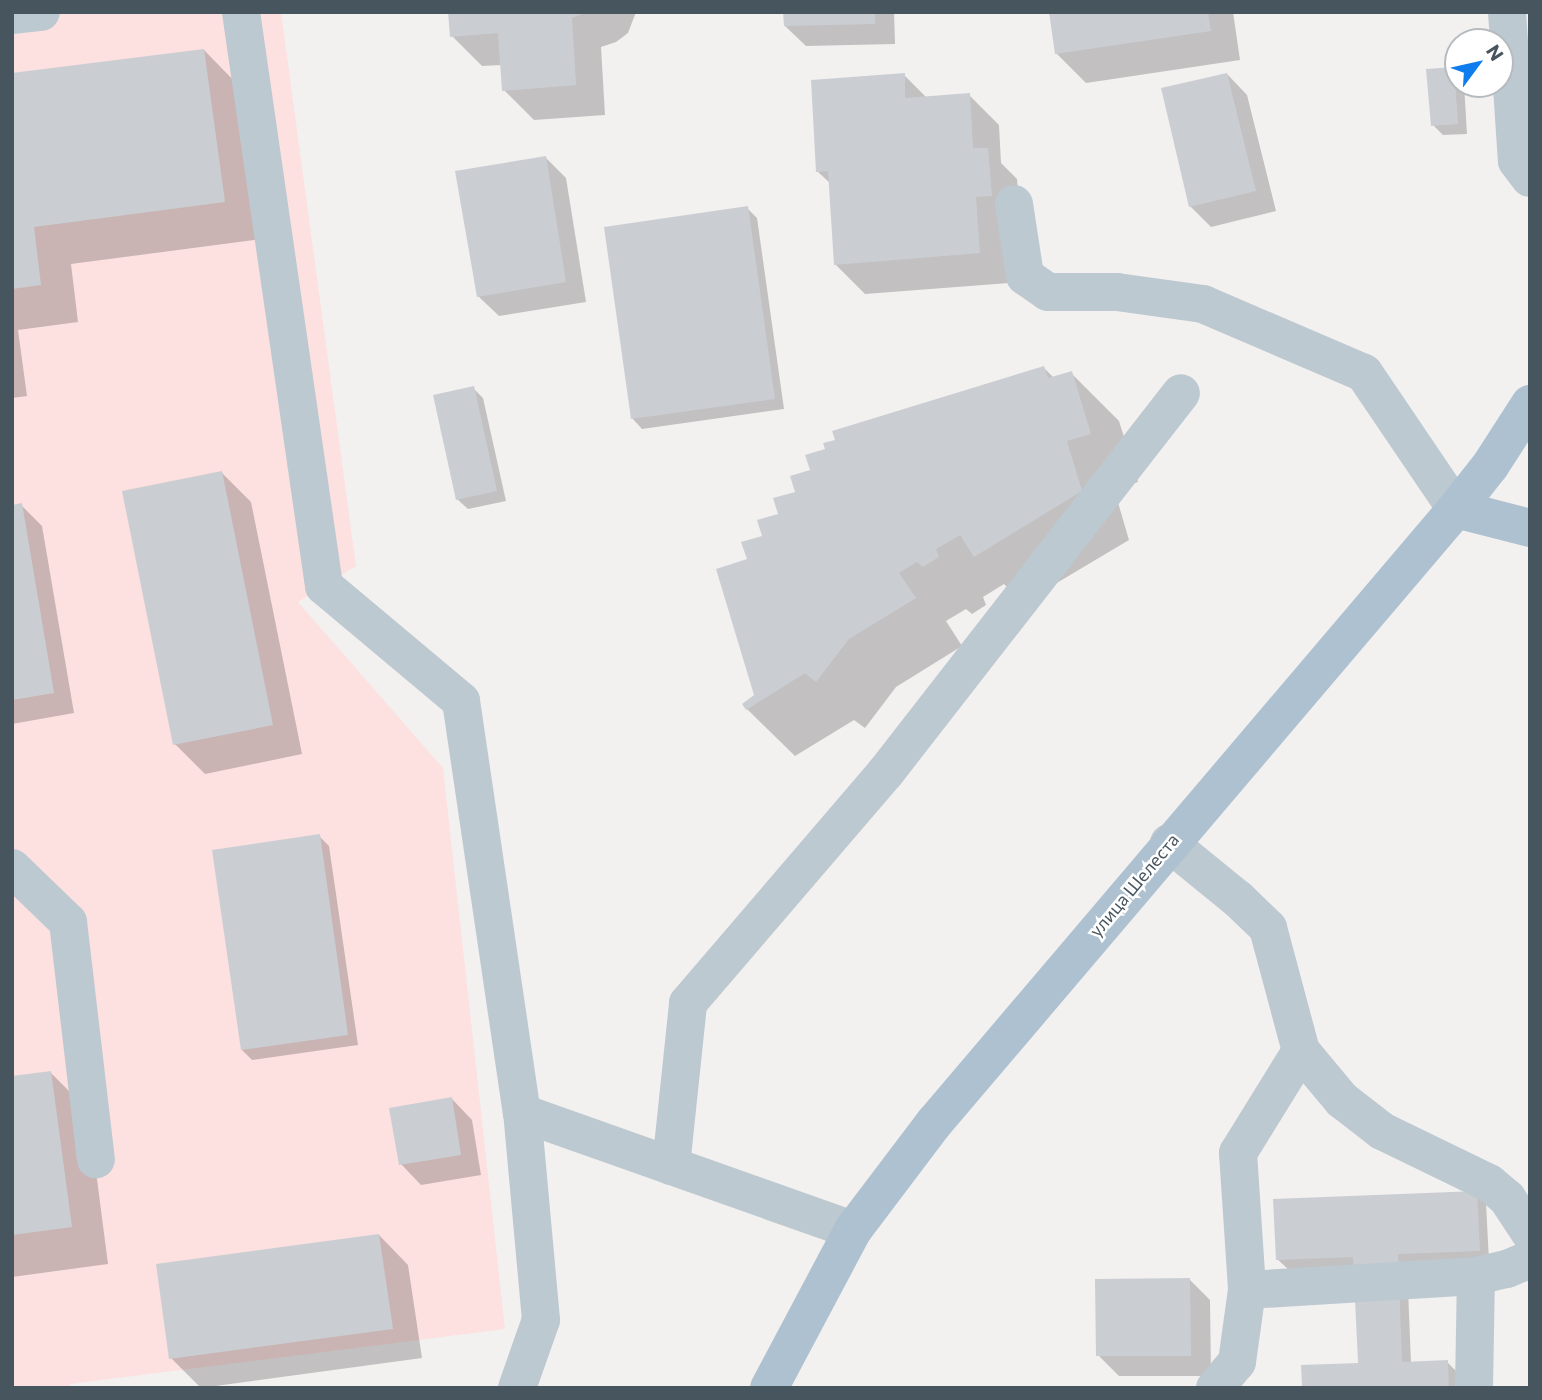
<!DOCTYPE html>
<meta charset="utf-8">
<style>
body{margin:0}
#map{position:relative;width:1542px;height:1400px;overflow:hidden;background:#f3f0f0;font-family:Commissioner,sans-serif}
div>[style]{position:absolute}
.medical>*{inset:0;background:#fce1e0}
.shadow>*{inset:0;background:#0003}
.building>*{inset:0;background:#caced3}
.minor>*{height:38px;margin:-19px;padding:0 19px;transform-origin:19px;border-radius:19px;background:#bdc9d0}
.major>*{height:38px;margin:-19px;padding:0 19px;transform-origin:19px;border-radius:19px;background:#aec1d0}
span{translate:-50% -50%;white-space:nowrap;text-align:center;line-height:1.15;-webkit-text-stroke:5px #fff;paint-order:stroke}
.street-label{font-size:18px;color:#47555f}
.frame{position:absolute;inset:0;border:14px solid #47555f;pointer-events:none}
.north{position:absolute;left:1444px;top:28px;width:70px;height:70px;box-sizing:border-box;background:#fff;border:2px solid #b5bbbf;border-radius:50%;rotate:57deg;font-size:19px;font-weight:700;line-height:28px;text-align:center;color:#47555f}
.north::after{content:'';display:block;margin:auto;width:24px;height:32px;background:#0f7dee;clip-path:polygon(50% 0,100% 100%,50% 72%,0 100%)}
</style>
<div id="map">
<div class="medical">
<div style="clip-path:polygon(12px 12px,281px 12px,356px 566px,298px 602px,443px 768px,505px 1329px,70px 1384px,70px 1388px,12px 1388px)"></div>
</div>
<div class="shadow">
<div style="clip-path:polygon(450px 12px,636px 12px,628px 33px,616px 42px,601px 47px,605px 115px,534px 120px,504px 90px,502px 65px,482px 66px,452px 36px)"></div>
<div style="clip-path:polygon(785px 12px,894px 12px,895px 44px,806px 46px,785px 26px)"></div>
<div style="clip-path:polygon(1050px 12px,1233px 12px,1240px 60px,1086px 83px,1056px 53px)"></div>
<div style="clip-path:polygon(204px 50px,241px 88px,262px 239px,71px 264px,78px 322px,18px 330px,27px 396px,12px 398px,12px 75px)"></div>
<div style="clip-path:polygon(1453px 69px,1458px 74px,1458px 84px,1464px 84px,1467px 134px,1443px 135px,1433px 125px)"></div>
<div style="clip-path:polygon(1227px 74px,1247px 95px,1276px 211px,1211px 227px,1190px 206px)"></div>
<div style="clip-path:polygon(904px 75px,927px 98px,969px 95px,999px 125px,1001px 163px,1017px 179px,1021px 225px,1009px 283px,865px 294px,835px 264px,831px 184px,817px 171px)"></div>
<div style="clip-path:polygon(545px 157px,566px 178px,586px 302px,499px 316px,478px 296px)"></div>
<div style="clip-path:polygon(747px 208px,757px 218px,784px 409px,642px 429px,632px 418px)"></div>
<div style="clip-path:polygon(1044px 368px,1054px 378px,1071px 373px,1119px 421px,1138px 482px,1114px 489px,1129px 540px,1023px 603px,1004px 584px,983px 597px,986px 605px,972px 614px,966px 609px,946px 621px,962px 646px,896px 687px,865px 728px,854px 720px,795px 756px,747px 709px,756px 696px,749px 560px,812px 472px)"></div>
<div style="clip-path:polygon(473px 388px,483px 398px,506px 501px,468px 509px,457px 499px)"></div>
<div style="clip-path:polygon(222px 473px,251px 502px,302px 754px,205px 774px,175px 744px)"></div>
<div style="clip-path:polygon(21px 505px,42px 526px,74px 713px,12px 724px,12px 507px)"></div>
<div style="clip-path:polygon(319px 836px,329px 846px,358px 1045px,252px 1060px,242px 1050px)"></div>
<div style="clip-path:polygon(51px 1073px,88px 1110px,108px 1264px,12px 1277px,12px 1078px)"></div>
<div style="clip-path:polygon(452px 1099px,472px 1120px,481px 1175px,421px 1185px,401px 1164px)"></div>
<div style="clip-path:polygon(1476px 1193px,1486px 1203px,1489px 1261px,1407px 1264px,1411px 1363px,1447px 1362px,1473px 1388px,1303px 1388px,1362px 1365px,1355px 1266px,1288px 1269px,1277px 1259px)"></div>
<div style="clip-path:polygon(379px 1235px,408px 1265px,422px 1358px,201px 1388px,171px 1358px)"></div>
<div style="clip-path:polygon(1189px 1279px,1210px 1300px,1211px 1376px,1119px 1376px,1098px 1355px)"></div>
</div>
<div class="building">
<div style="clip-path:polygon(448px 12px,587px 12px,572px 18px,576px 85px,502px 91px,498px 33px,450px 37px)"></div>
<div style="clip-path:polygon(783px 12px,875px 12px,875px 24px,784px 26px)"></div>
<div style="clip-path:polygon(1049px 12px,1208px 12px,1211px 31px,1055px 54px)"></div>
<div style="clip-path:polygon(204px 49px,225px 202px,34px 227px,41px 285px,12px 289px,12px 73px)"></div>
<div style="clip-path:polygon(1454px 67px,1458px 124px,1431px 126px,1426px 69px)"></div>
<div style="clip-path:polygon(905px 73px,905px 98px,970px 93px,973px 148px,988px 148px,992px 196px,976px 197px,980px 253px,834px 265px,828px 171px,816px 172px,811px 80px)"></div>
<div style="clip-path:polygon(1227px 73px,1256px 191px,1189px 207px,1161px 88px)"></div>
<div style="clip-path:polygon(546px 156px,566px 282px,477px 297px,455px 171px)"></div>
<div style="clip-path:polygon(748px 206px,775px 399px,631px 419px,604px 227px)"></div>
<div style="clip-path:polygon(1044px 366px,1048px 378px,1072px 371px,1091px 434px,1067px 441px,1082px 491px,974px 557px,960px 535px,936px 549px,939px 557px,923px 567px,917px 562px,899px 573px,916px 598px,849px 639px,816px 682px,805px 673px,746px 710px,742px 704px,754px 695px,716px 569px,747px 559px,741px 542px,762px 536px,757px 520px,778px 514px,773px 498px,795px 492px,790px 476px,810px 470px,805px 455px,825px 449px,823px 443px,835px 440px,832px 431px)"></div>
<div style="clip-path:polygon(474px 386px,497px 491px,456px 500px,433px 395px)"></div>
<div style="clip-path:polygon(222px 471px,273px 725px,173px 745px,122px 491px)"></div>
<div style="clip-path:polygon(22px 503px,54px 693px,12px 700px,12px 505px)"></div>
<div style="clip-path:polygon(320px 834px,348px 1035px,241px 1050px,212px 850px)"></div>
<div style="clip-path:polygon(51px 1071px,72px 1227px,12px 1235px,12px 1076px)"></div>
<div style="clip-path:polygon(452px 1097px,461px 1155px,399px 1165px,389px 1108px)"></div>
<div style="clip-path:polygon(1477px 1191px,1480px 1251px,1398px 1254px,1402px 1362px,1448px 1360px,1449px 1388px,1302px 1388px,1301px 1365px,1358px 1363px,1353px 1257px,1276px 1260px,1273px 1199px)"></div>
<div style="clip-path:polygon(379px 1234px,393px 1329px,169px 1359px,156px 1264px)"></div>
<div style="clip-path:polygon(1190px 1278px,1191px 1356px,1096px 1356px,1095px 1279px)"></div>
</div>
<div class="minor">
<div style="left:241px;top:12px;width:580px;rotate:81.77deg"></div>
<div style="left:324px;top:586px;width:179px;rotate:40deg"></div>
<div style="left:461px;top:701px;width:416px;rotate:81.6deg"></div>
<div style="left:522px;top:1113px;width:351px;rotate:19.5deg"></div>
<div style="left:1507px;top:12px;width:149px;rotate:86.2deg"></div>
<div style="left:1517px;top:161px;width:21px;rotate:53deg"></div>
<div style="left:12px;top:15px;width:29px;rotate:-6deg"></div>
<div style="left:1014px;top:204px;width:73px;rotate:81.3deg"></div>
<div style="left:1025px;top:276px;width:28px;rotate:35deg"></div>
<div style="left:1048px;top:292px;width:69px"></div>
<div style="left:1117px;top:292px;width:87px;rotate:7.9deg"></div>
<div style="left:1203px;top:304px;width:175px;rotate:23.2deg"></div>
<div style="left:1364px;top:373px;width:164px;rotate:55.9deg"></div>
<div style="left:1169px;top:843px;width:89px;rotate:39.1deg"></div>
<div style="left:1238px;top:899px;width:42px;rotate:44deg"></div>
<div style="left:1268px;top:928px;width:127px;rotate:75deg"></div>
<div style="left:1301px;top:1051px;width:64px;rotate:50.1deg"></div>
<div style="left:1342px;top:1100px;width:51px;rotate:37.8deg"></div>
<div style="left:1382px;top:1131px;width:119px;rotate:25.9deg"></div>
<div style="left:1489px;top:1183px;width:23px;rotate:40deg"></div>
<div style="left:1507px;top:1198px;width:42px;rotate:56.7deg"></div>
<div style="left:12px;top:868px;width:78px;rotate:44deg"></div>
<div style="left:68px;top:922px;width:239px;rotate:83.3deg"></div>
<div style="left:1301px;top:1051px;width:120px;rotate:121.7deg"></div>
<div style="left:1238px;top:1153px;width:137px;rotate:86.2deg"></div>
<div style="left:1247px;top:1290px;width:229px;rotate:-3.5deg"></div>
<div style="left:1476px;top:1276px;width:32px;rotate:-13deg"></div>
<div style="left:1507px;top:1269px;width:25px;rotate:-23deg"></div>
<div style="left:671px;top:1166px;width:164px;rotate:-84deg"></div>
<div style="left:688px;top:1003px;width:304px;rotate:-49.4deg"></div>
<div style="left:886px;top:772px;width:480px;rotate:-52.1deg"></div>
<div style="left:517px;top:1388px;width:72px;rotate:-70.6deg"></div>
<div style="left:541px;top:1320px;width:208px;rotate:-95.2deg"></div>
<div style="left:1215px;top:1388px;width:34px;rotate:-50deg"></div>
<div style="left:1237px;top:1362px;width:73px;rotate:-82.1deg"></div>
<div style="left:1474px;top:1388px;width:112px;rotate:-89deg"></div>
</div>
<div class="major">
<div style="left:1456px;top:509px;width:76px;rotate:14.4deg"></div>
<div style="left:769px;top:1388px;width:179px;rotate:-62deg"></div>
<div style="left:853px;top:1230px;width:134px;rotate:-52.9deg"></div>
<div style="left:934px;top:1123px;width:806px;rotate:-49.63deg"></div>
<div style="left:1456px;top:509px;width:55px;rotate:-51.7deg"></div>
<div style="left:1490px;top:466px;width:74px;rotate:-57.2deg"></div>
</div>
<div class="street-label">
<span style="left:1134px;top:885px;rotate:-50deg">улица Шелеста</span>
</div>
<div class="frame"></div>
<div class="north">N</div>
</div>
